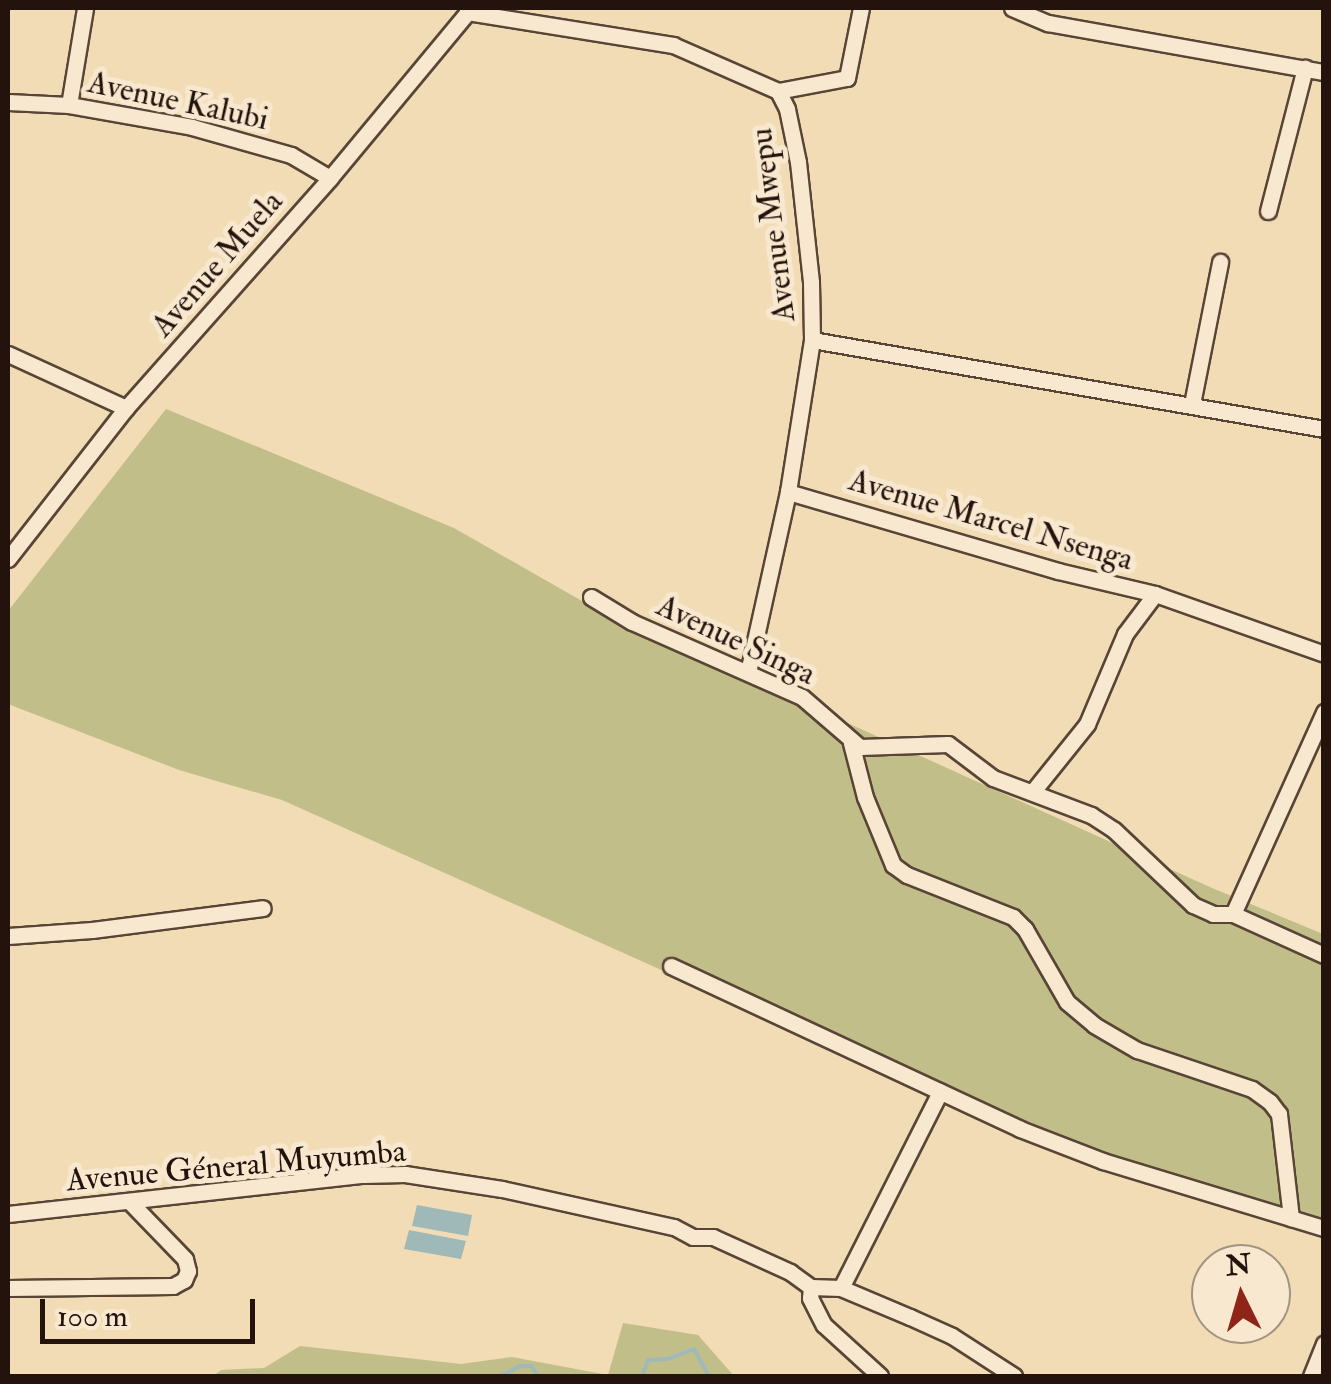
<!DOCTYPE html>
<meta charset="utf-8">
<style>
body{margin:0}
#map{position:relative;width:1331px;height:1384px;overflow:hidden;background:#f2dcb5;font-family:"IM FELL Double Pica",serif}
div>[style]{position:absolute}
.green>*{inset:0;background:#c1be89}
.water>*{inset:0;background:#9fb9b8}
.stream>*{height:4px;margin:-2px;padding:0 2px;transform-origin:2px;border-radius:2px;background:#9fb9b8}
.roads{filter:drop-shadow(2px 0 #584536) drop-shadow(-2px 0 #584536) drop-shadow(0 2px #584536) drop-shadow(0 -2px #584536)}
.minor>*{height:15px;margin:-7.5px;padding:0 7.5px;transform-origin:7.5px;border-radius:7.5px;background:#f7e8cf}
span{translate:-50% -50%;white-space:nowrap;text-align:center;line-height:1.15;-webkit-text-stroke:10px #f7e8cf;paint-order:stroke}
.street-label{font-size:32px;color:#24130c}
.frame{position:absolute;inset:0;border:10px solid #24130c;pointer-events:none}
.north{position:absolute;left:1191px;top:1244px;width:100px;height:100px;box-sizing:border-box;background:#f7e8cf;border:2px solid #a39381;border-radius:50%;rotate:355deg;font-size:28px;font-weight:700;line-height:40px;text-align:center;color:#24130c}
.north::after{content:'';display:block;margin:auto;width:35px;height:45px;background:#8f2418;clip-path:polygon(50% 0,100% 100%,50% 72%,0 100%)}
.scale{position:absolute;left:40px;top:1299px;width:215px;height:45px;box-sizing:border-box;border:5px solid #24130c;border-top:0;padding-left:12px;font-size:30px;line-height:35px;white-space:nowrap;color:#24130c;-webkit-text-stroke:8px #f7e8cf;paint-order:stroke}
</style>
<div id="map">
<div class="green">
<div style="clip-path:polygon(166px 409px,454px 528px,596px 609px,1212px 888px,1323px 934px,1323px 1235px,1003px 1123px,282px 800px,179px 770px,8px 704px,8px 611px)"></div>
<div style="clip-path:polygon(623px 1323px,698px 1335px,734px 1376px,213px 1376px,221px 1370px,264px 1368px,300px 1346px,461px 1364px,512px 1357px,608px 1375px)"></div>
</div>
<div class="water">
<div style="clip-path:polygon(417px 1205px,472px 1215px,468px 1236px,412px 1226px)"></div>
<div style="clip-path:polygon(409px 1230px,466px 1241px,461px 1259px,404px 1249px)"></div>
</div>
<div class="stream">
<div style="left:301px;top:1376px;width:14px"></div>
<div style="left:360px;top:1376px;width:14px"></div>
<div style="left:501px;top:1376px;width:21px;rotate:-28deg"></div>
<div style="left:520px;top:1366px;width:11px"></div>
<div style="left:531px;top:1366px;width:12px;rotate:55deg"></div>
<div style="left:642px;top:1376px;width:17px;rotate:-69deg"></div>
<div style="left:648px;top:1360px;width:20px;rotate:-3deg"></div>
<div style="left:668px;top:1359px;width:28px;rotate:-21deg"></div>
<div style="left:694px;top:1349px;width:31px;rotate:61deg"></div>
</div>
<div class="roads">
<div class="minor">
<div style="left:1012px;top:8px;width:39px;rotate:23deg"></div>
<div style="left:1048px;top:23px;width:280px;rotate:10.1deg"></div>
<div style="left:467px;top:12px;width:209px;rotate:9.1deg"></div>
<div style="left:673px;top:45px;width:115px;rotate:23.7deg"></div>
<div style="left:778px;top:91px;width:20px;rotate:63deg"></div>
<div style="left:787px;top:109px;width:54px;rotate:78.3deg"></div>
<div style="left:798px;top:162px;width:121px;rotate:83.8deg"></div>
<div style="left:811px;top:282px;width:58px;rotate:89deg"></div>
<div style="left:812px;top:340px;width:154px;rotate:99deg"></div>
<div style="left:788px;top:492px;width:184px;rotate:102.5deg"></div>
<div style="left:778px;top:91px;width:70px;rotate:-10.7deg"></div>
<div style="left:847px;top:78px;width:71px;rotate:-78.7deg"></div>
<div style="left:8px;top:102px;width:61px;rotate:2.8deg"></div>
<div style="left:69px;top:105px;width:125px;rotate:10.1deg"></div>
<div style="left:192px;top:127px;width:103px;rotate:15.8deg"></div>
<div style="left:291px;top:155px;width:45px;rotate:30.5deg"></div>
<div style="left:69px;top:105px;width:98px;rotate:-80.6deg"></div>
<div style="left:1268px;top:211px;width:148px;rotate:-75.5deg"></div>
<div style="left:812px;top:340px;width:520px;rotate:9.86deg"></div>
<div style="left:8px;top:354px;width:130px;rotate:24.6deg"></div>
<div style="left:1192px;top:404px;width:145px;rotate:-78.8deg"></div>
<div style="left:788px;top:492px;width:281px;rotate:16.3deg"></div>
<div style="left:1058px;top:571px;width:100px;rotate:13.3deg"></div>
<div style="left:1155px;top:594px;width:179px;rotate:19.5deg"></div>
<div style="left:8px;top:559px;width:192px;rotate:-52deg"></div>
<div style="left:126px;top:408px;width:307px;rotate:-48.4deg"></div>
<div style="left:330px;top:178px;width:221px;rotate:-50.3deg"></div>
<div style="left:591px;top:597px;width:48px;rotate:31.4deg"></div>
<div style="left:632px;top:622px;width:186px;rotate:23.8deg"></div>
<div style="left:802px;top:697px;width:77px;rotate:40.8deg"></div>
<div style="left:860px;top:747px;width:88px;rotate:-2deg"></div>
<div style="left:948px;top:744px;width:56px;rotate:37.1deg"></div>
<div style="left:993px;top:778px;width:105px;rotate:20.7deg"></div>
<div style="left:1091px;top:815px;width:27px;rotate:33deg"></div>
<div style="left:1114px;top:830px;width:109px;rotate:43.5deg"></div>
<div style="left:1193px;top:905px;width:22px;rotate:24deg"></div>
<div style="left:1213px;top:914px;width:20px"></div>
<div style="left:1233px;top:914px;width:100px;rotate:24.3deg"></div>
<div style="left:851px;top:743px;width:56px;rotate:75.5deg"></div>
<div style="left:865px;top:797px;width:74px;rotate:67.6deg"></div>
<div style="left:893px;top:865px;width:17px;rotate:36deg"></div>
<div style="left:907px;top:875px;width:114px;rotate:21.6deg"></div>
<div style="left:1013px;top:917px;width:17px;rotate:45deg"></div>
<div style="left:1025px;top:929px;width:84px;rotate:60.1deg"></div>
<div style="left:1067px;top:1002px;width:35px;rotate:40deg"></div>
<div style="left:1094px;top:1025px;width:50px;rotate:30.2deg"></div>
<div style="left:1137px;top:1050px;width:121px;rotate:18.7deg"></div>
<div style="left:1252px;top:1089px;width:22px;rotate:36deg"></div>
<div style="left:1270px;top:1102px;width:15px;rotate:53deg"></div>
<div style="left:1279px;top:1114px;width:105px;rotate:83.4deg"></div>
<div style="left:1034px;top:790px;width:85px;rotate:-51.2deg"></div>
<div style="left:1087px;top:724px;width:98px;rotate:-67.1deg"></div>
<div style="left:1125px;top:634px;width:50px;rotate:-53.1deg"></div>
<div style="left:1233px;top:914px;width:222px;rotate:-65.7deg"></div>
<div style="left:8px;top:936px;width:84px;rotate:-4.1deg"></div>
<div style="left:92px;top:930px;width:172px;rotate:-7.3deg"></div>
<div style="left:671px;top:966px;width:385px;rotate:25deg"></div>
<div style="left:1020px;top:1129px;width:89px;rotate:21.1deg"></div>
<div style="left:1103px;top:1161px;width:231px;rotate:16.9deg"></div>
<div style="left:8px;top:1214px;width:357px;rotate:-6.3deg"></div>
<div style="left:363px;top:1175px;width:42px;rotate:-1.4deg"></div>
<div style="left:405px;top:1174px;width:98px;rotate:8.8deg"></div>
<div style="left:502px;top:1189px;width:176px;rotate:12.5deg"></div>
<div style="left:674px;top:1227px;width:21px;rotate:28deg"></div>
<div style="left:693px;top:1237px;width:20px"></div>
<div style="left:713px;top:1237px;width:85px;rotate:24.4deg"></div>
<div style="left:790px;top:1272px;width:26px;rotate:36deg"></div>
<div style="left:811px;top:1287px;width:11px;rotate:95deg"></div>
<div style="left:810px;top:1298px;width:30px;rotate:63deg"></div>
<div style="left:824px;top:1325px;width:76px;rotate:42.3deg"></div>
<div style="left:811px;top:1287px;width:30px;rotate:2deg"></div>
<div style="left:841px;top:1288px;width:75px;rotate:22.8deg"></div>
<div style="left:910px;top:1317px;width:46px;rotate:24.3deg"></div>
<div style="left:952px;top:1336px;width:74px;rotate:32.8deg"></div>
<div style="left:8px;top:1288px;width:165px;rotate:-0.7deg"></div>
<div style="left:173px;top:1286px;width:13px;rotate:-29deg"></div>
<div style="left:184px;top:1280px;width:10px;rotate:-66deg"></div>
<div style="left:188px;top:1271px;width:12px;rotate:-104deg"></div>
<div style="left:185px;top:1259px;width:79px;rotate:-134deg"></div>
<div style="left:841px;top:1288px;width:220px;rotate:-63.2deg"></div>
<div style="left:1311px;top:1376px;width:35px;rotate:-68deg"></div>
</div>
</div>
<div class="street-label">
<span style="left:178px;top:101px;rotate:12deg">Avenue Kalubi</span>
<span style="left:773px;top:225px;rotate:-97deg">Avenue Mwepu</span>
<span style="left:217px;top:264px;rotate:-49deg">Avenue Muela</span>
<span style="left:991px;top:520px;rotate:16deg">Avenue Marcel Nsenga</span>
<span style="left:736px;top:640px;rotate:25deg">Avenue Singa</span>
<span style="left:236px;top:1166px;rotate:-5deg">Avenue Géneral Muyumba</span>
</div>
<div class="frame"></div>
<div class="north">N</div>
<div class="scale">100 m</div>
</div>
